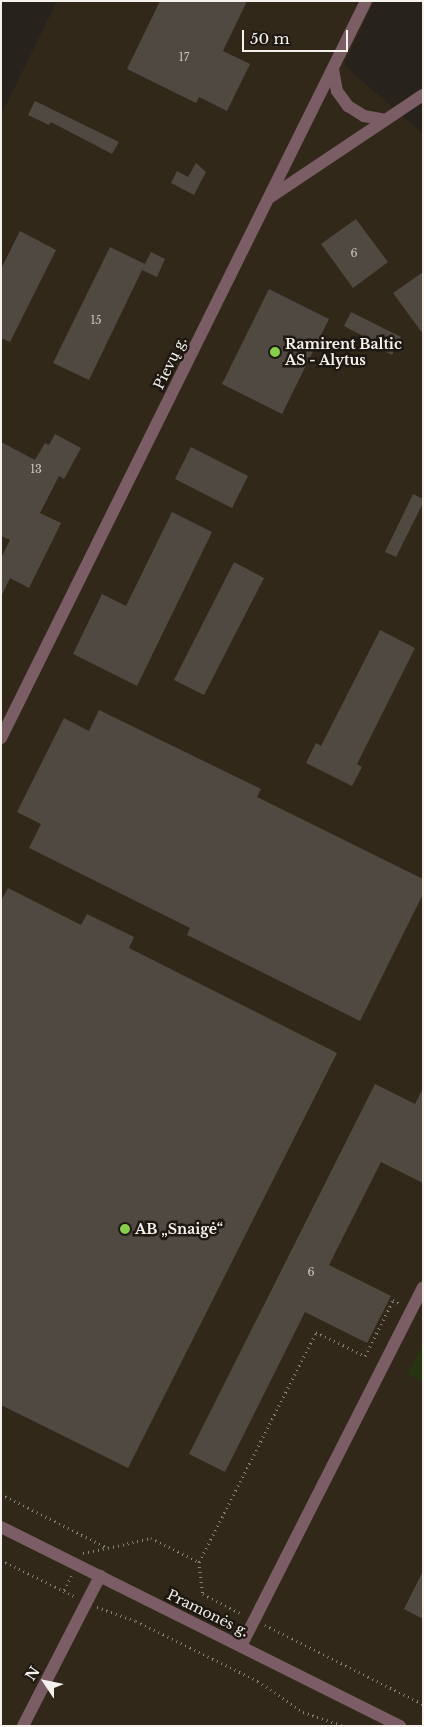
<!DOCTYPE html>
<meta charset="utf-8">
<style>
body{margin:0}
#map{position:relative;width:424px;height:1727px;overflow:hidden;background:#27221b;font-family:"Libre Baskerville",serif}
div>[style]{position:absolute}
.industrial>*{inset:0;background:#322819}
.green>*{inset:0;background:#273311}
.building>*{inset:0;background:#504941}
.path>*{height:2.5px;margin-top:-1.25px;transform-origin:0;background:repeating-linear-gradient(90deg,#86827c 0 1px,transparent 0 5px)}
.minor>*{height:12px;margin:-6px;padding:0 6px;transform-origin:6px;border-radius:6px;background:#7a5d65}
.dots>*{width:14px;height:14px;translate:-50% -50%;box-sizing:border-box;border:2px solid #1e1812;border-radius:50%}
span{translate:-50% -50%;white-space:nowrap;text-align:center;line-height:1.15;-webkit-text-stroke:5px #1e1812;paint-order:stroke}
.number-label{font-size:11px;color:#ccc7c1}
.number-label span{-webkit-text-stroke-width:0}
.poi-label{font-size:14px;color:#f5f1ec;font-weight:700}
.left{translate:0 -50%;text-align:left}
.street-label{font-size:14px;color:#f5f1ec}
.frame{position:absolute;inset:0;border:2px solid #f5f1ec;pointer-events:none}
.north{position:absolute;left:20px;top:1657px;width:50px;height:50px;-webkit-text-stroke:4px #1e1812;paint-order:stroke;rotate:304deg;font-size:14px;font-weight:700;line-height:20px;text-align:center;color:#f5f1ec}
.north::after{content:'';display:block;margin:auto;width:18px;height:22px;background:#f5f1ec;clip-path:polygon(50% 0,100% 100%,50% 72%,0 100%)}
.scale{position:absolute;left:242px;top:30px;width:106px;height:22px;box-sizing:border-box;border:2px solid #f5f1ec;border-top:0;padding-left:6px;font-size:15px;line-height:18px;white-space:nowrap;color:#f5f1ec;-webkit-text-stroke:4px #1e1812;paint-order:stroke}
</style>
<div id="map">
<div class="industrial">
<div style="clip-path:polygon(57px 1px,374px 1px,344px 65px,423px 134px,423px 1343px,407px 1374px,423px 1382px,423px 1726px,1px 1726px,1px 115px)"></div>
</div>
<div class="green">
<div style="clip-path:polygon(423px 1343px,423px 1382px,407px 1374px)"></div>
</div>
<div class="building">
<div style="clip-path:polygon(160px 1px,247px 1px,223px 51px,250px 64px,227px 111px,199px 97px,196px 103px,127px 69px)"></div>
<div style="clip-path:polygon(35px 101px,119px 142px,112px 154px,51px 122px,49px 125px,28px 115px)"></div>
<div style="clip-path:polygon(196px 163px,206px 172px,194px 195px,171px 183px,177px 171px,188px 177px)"></div>
<div style="clip-path:polygon(356px 219px,388px 262px,353px 288px,321px 244px)"></div>
<div style="clip-path:polygon(20px 231px,56px 250px,10px 342px,1px 338px,1px 269px)"></div>
<div style="clip-path:polygon(110px 247px,145px 264px,89px 380px,53px 363px)"></div>
<div style="clip-path:polygon(151px 252px,165px 259px,157px 277px,142px 270px)"></div>
<div style="clip-path:polygon(423px 272px,423px 334px,393px 293px)"></div>
<div style="clip-path:polygon(269px 289px,329px 319px,282px 414px,222px 384px)"></div>
<div style="clip-path:polygon(351px 312px,401px 337px,392px 355px,359px 338px,361px 335px,344px 326px)"></div>
<div style="clip-path:polygon(55px 434px,81px 448px,64px 479px,59px 476px,40px 513px,61px 523px,29px 588px,10px 578px,1px 597px,1px 558px,10px 540px,1px 536px,1px 442px,35px 460px,45px 443px,49px 445px)"></div>
<div style="clip-path:polygon(191px 447px,248px 476px,232px 508px,175px 479px)"></div>
<div style="clip-path:polygon(413px 494px,423px 499px,423px 503px,396px 557px,385px 552px)"></div>
<div style="clip-path:polygon(172px 512px,212px 532px,137px 686px,73px 654px,102px 594px,126px 606px)"></div>
<div style="clip-path:polygon(234px 562px,264px 578px,204px 695px,174px 680px)"></div>
<div style="clip-path:polygon(380px 630px,415px 648px,357px 764px,362px 767px,352px 786px,306px 763px,316px 743px,321px 746px)"></div>
<div style="clip-path:polygon(99px 710px,261px 789px,257px 797px,423px 879px,423px 894px,360px 1021px,187px 935px,190px 928px,29px 848px,41px 824px,17px 812px,64px 718px,89px 731px)"></div>
<div style="clip-path:polygon(8px 888px,81px 925px,87px 914px,134px 937px,129px 948px,337px 1053px,128px 1468px,1px 1405px,1px 901px)"></div>
<div style="clip-path:polygon(375px 1084px,415px 1104px,423px 1088px,423px 1183px,381px 1162px,329px 1265px,391px 1296px,367px 1343px,305px 1312px,225px 1472px,189px 1454px)"></div>
<div style="clip-path:polygon(423px 1571px,423px 1619px,404px 1609px)"></div>
</div>
<div class="path">
<div style="left:1px;top:1494px;width:120px;rotate:26.8deg"></div>
<div style="left:108px;top:1548px;width:44px;rotate:-13.1deg"></div>
<div style="left:151px;top:1538px;width:54px;rotate:26.6deg"></div>
<div style="left:199px;top:1562px;width:258px;rotate:-63deg"></div>
<div style="left:316px;top:1332px;width:55px;rotate:26.1deg"></div>
<div style="left:365px;top:1356px;width:63px;rotate:-63.4deg"></div>
<div style="left:393px;top:1300px;width:8px;rotate:30deg"></div>
<div style="left:83px;top:1553px;width:25px;rotate:-12deg"></div>
<div style="left:1px;top:1560px;width:84px;rotate:26.3deg"></div>
<div style="left:199px;top:1562px;width:32px;rotate:83deg"></div>
<div style="left:203px;top:1594px;width:44px;rotate:27.1deg"></div>
<div style="left:64px;top:1590px;width:16px;rotate:-63deg"></div>
<div style="left:97px;top:1607px;width:41px;rotate:19.7deg"></div>
<div style="left:136px;top:1621px;width:136px;rotate:26.2deg"></div>
<div style="left:258px;top:1681px;width:55px;rotate:34.6deg"></div>
<div style="left:303px;top:1712px;width:43px;rotate:18.9deg"></div>
<div style="left:265px;top:1625px;width:177px;rotate:26.6deg"></div>
</div>
<div class="minor">
<div style="left:333px;top:69px;width:22px;rotate:80deg"></div>
<div style="left:337px;top:91px;width:19px;rotate:54deg"></div>
<div style="left:348px;top:106px;width:19px;rotate:32deg"></div>
<div style="left:364px;top:116px;width:22px;rotate:10deg"></div>
<div style="left:269px;top:198px;width:185px;rotate:-33.8deg"></div>
<div style="left:1px;top:738px;width:822px;rotate:-63.65deg"></div>
<div style="left:1px;top:1527px;width:446px;rotate:26.5deg"></div>
<div style="left:241px;top:1646px;width:402px;rotate:-63.1deg"></div>
<div style="left:23px;top:1726px;width:169px;rotate:-62.8deg"></div>
</div>
<div class="dots">
<div style="left:275px;top:352px;background:#85cf4c"></div>
<div style="left:125px;top:1229px;background:#85cf4c"></div>
</div>
<div class="number-label">
<span style="left:184px;top:57px">17</span>
<span style="left:354px;top:253px">6</span>
<span style="left:96px;top:320px">15</span>
<span style="left:36px;top:469px">13</span>
<span style="left:311px;top:1272px">6</span>
</div>
<div class="poi-label">
<span class="left" style="left:285px;top:352px">Ramirent Baltic<br>AS - Alytus</span>
<span class="left" style="left:135px;top:1229px">AB „Snaigė“</span>
</div>
<div class="street-label">
<span style="left:170px;top:363px;rotate:-64deg">Pievų g.</span>
<span style="left:208px;top:1613px;rotate:26deg">Pramonės g.</span>
</div>
<div class="frame"></div>
<div class="north">N</div>
<div class="scale">50 m</div>
</div>
